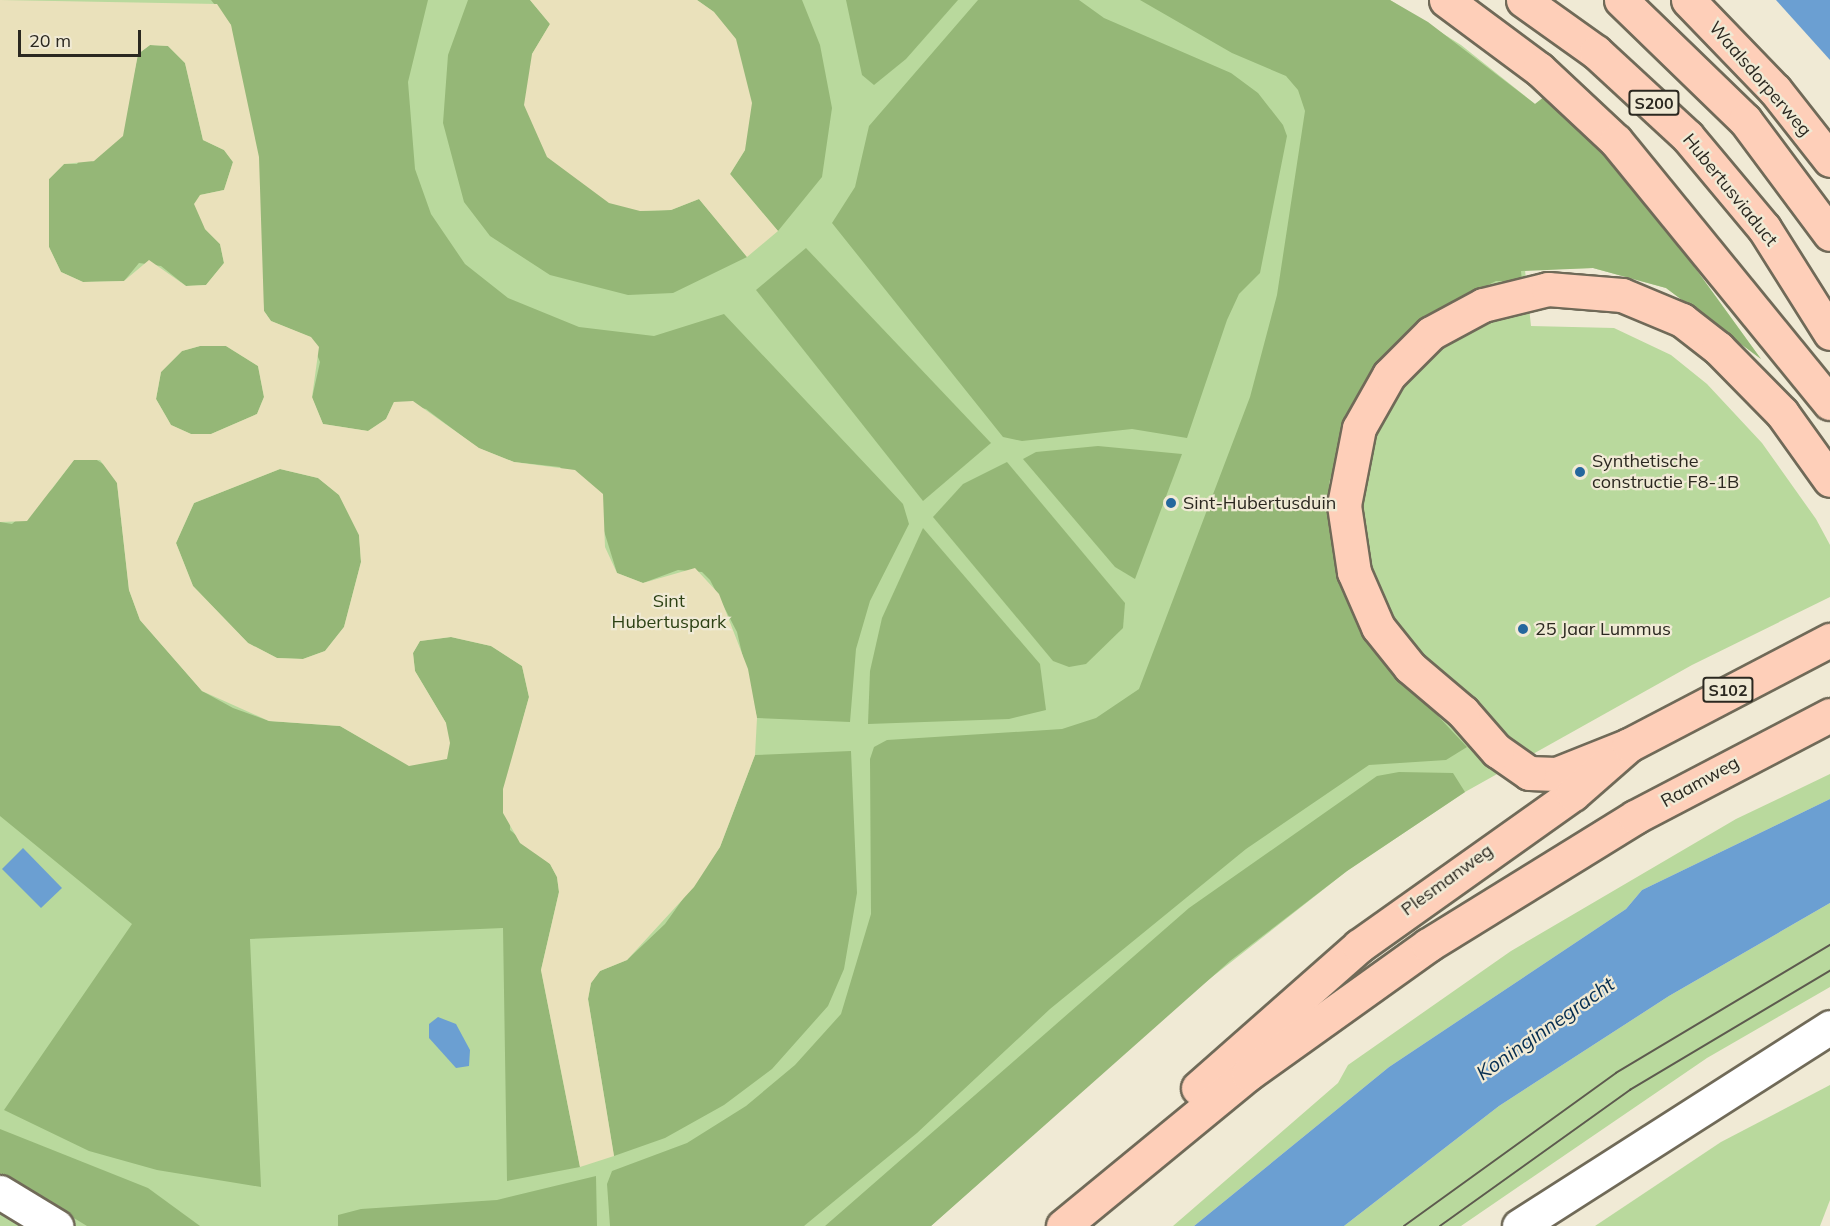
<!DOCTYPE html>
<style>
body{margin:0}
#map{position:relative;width:1830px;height:1226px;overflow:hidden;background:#f0ead5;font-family:Mulish,sans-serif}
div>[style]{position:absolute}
.green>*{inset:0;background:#b9d99d}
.forest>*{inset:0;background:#95b777}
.sand>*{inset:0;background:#eae1bb}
.water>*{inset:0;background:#6b9fd2}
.roads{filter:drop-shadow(2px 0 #706a58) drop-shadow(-2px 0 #706a58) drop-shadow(0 2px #706a58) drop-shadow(0 -2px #706a58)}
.minor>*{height:33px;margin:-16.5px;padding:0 16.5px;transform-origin:16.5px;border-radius:16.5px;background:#fff}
.major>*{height:33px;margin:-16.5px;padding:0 16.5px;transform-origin:16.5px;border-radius:16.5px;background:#fecfb9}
.tram>*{height:1.5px;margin:-0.75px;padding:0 0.75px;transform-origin:0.75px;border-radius:0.75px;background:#5d5a4e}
.dots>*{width:16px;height:16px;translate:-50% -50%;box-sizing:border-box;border:3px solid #f0ead5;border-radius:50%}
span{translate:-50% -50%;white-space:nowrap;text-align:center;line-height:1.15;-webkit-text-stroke:4.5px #f0ead5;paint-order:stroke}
.shield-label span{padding:2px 4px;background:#f0ead5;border:2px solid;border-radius:4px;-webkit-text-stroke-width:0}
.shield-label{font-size:16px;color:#2b2820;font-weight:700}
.street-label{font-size:18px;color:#2b2820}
.poi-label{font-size:18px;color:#2b2820}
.left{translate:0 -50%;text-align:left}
.park-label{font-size:18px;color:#2d4215}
.water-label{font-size:20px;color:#052d4f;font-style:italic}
.scale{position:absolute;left:18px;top:30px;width:123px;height:27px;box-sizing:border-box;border:3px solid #2b2820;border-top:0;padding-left:8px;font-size:18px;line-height:21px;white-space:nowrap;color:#2b2820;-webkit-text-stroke:4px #f0ead5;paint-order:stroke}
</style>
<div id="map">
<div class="green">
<div style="clip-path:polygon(0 0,1390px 0,1461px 45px,1535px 104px,1544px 97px,1661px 221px,1761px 359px,1666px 288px,1593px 268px,1525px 270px,1531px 326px,1614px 328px,1671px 355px,1707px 384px,1762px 443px,1816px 519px,1830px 545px,1830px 597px,1692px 665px,1465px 792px,1347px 871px,1184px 999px,931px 1226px,0 1226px)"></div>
<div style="clip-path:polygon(1830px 774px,1830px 799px,1642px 890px,1626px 909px,1389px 1067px,1194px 1226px,1173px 1226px,1338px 1083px,1348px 1065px,1511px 951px,1736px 819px)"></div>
<div style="clip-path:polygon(1830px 903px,1830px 987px,1707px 1058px,1461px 1226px,1344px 1226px,1499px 1106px,1669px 996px)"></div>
<div style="clip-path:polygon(1830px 1085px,1830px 1200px,1820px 1226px,1595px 1226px,1721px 1142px)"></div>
</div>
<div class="forest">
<div style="clip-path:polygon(211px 0,428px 0,408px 82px,415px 169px,431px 214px,465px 264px,508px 298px,579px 327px,654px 336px,724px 314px,903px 504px,909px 524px,870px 601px,856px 649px,850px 722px,757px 718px,737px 632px,710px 580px,702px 572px,678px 570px,643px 583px,617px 573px,604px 531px,560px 467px,514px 462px,478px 448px,426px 409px,394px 402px,386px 419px,368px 431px,323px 424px,312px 398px,320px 362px,310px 337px,271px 321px,264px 311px,231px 25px)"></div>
<div style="clip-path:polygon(468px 0,530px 0,550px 24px,532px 54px,640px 211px,671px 210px,699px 199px,747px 257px,673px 293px,628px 295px,550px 275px,490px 236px,464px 202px,443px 123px,448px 55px)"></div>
<div style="clip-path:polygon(697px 0,802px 0,820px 45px,832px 108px,822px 177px,778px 231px,730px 174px,745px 150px,714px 12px)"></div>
<div style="clip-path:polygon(846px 0,958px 0,906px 59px,874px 85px,862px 75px)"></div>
<div style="clip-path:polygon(978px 0,1079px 0,1104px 18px,1231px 73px,1258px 93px,1283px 125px,1287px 136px,1260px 273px,1239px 294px,1227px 320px,1187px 438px,1132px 429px,1022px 441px,1003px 437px,832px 223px,855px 187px,869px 126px)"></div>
<div style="clip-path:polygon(1140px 0,1390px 0,1428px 22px,1535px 104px,1544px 97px,1596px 145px,1661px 221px,1761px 359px,1666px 288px,1593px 268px,1521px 271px,1522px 281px,1496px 281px,1427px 316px,1383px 358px,1355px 399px,1329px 483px,1329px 527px,1338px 576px,1361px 634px,1467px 747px,1446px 760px,1369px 765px,1246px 849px,1050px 1009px,917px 1133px,804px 1226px,610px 1226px,607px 1184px,612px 1171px,687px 1143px,746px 1106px,795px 1065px,841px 1014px,871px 914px,870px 759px,874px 747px,887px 740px,1062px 729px,1096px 718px,1139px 689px,1250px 397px,1277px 295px,1305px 111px,1298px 90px,1286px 76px,1232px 53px)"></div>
<div style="clip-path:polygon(150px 45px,168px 46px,185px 63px,203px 140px,224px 150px,233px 162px,224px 190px,200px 195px,205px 229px,220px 244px,224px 263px,206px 285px,186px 286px,161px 266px,139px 263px,124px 281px,83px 282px,61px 272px,49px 247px,49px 179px,64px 164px,77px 164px,131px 88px,138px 54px)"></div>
<div style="clip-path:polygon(806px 248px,991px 443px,923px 501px,756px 290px)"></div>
<div style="clip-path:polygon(200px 346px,226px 346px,258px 366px,264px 397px,257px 414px,211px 434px,191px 434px,171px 425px,156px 399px,161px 372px,182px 351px)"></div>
<div style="clip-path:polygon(1098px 446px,1182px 454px,1135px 579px,1115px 567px,1023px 459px,1036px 452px)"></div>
<div style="clip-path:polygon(92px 457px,111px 469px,117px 483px,129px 590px,140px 620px,202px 691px,233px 708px,269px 721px,340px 726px,385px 752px,446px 723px,415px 671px,413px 653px,420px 641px,451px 637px,491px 646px,522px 666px,529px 697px,512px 760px,510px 830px,550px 864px,557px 877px,559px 892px,541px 970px,580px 1167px,507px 1181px,503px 928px,250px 939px,261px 1187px,157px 1170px,89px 1151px,4px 1110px,132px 924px,0 816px,0 522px,12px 524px,52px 489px,74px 460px)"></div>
<div style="clip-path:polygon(1007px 462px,1125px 603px,1123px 628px,1086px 664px,1069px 667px,1053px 661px,933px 517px,963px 484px)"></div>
<div style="clip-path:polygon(280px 469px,318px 478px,339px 495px,359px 535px,361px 562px,344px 627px,325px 651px,303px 659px,277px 658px,248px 643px,193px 586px,176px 543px,194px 503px)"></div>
<div style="clip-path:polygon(923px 528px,1040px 664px,1046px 710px,1009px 719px,868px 724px,870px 671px,882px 618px)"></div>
<div style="clip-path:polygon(851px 751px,857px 893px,844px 969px,828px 1006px,772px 1069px,724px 1105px,665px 1138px,614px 1156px,588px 999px,591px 983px,600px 971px,627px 960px,665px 924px,720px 847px,755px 755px)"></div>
<div style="clip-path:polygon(1399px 772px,1453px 773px,1465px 792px,1347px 871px,1230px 961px,931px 1226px,825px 1226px,1189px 908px,1377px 776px)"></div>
<div style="clip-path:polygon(0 1129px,148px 1188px,200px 1226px,87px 1226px,0 1173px)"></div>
<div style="clip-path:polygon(596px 1176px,597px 1226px,338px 1226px,338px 1215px,361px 1209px,497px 1200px)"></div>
</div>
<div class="sand">
<div style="clip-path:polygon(evenodd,0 0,217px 4px,231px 25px,259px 157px,264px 311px,271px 321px,311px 337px,319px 347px,312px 397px,323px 424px,368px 431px,386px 419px,394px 402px,413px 401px,479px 448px,514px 462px,575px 470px,603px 494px,605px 547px,617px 573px,643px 583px,695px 568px,719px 594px,748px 669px,757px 718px,755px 755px,720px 847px,694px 887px,627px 960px,600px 971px,591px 983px,588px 999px,614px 1156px,580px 1167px,541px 970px,559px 892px,557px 877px,550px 864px,520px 843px,503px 813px,503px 789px,529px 697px,522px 666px,491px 646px,451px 637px,420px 641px,413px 653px,415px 671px,446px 723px,450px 743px,447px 759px,409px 766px,340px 726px,269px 721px,202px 691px,140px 620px,129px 590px,117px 483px,100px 460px,74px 460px,27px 521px,0 522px,0 0,150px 45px,168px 46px,185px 63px,203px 140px,224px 150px,233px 162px,224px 190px,200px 195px,194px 204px,205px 229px,220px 244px,224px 263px,206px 285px,186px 286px,149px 260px,124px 281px,83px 282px,61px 272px,49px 247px,49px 179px,64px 164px,94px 161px,123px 136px,138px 54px,150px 45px,0 0,200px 346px,226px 346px,258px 366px,264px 397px,257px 414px,211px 434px,191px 434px,171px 425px,156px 399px,161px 372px,182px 351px,200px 346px,0 0,280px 469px,318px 478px,339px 495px,359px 535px,361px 562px,344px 627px,325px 651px,303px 659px,277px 658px,248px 643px,193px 586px,176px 543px,194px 503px,280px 469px)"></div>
<div style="clip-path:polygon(530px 0,697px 0,714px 12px,736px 39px,752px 103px,745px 150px,730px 174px,778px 231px,747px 257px,699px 199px,671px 210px,640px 211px,609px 203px,547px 157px,524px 105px,532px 54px,550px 24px)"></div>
</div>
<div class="water">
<div style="clip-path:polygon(1776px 0,1830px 0,1830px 60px)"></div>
<div style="clip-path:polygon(1830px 799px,1830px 903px,1669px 996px,1499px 1106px,1344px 1226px,1194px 1226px,1389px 1067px,1626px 909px,1642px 890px)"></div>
<div style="clip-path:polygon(23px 848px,62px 888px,41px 908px,2px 869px)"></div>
<div style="clip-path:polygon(438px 1017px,456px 1024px,470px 1050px,469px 1066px,456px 1068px,429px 1038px,429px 1024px)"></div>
</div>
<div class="roads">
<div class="minor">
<div style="left:0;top:1192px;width:66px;rotate:31.3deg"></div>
<div style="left:1519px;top:1226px;width:369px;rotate:-32.6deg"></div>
</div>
<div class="major">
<div style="left:1446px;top:0;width:116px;rotate:36.6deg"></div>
<div style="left:1539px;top:69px;width:105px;rotate:43.1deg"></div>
<div style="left:1616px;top:141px;width:338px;rotate:50.8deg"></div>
<div style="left:1523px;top:0;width:90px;rotate:35.5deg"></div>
<div style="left:1596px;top:52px;width:124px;rotate:42.7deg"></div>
<div style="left:1687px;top:136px;width:120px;rotate:50.1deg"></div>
<div style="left:1764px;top:228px;width:124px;rotate:57.8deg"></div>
<div style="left:1621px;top:0;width:173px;rotate:44.1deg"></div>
<div style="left:1745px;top:120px;width:142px;rotate:53.3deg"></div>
<div style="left:1688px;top:0;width:125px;rotate:46deg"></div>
<div style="left:1775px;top:90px;width:89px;rotate:51.8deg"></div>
<div style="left:1629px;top:745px;width:79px;rotate:158.3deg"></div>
<div style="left:1556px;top:774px;width:27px;rotate:-178deg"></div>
<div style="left:1529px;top:773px;width:39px;rotate:-145deg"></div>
<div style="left:1497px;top:751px;width:52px;rotate:-131.1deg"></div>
<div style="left:1463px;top:712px;width:70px;rotate:-139.7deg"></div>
<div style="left:1410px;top:667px;width:51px;rotate:-128.7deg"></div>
<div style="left:1378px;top:627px;width:60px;rotate:-113.6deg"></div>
<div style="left:1354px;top:572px;width:68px;rotate:-98.5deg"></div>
<div style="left:1344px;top:505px;width:78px;rotate:-79deg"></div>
<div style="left:1359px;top:428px;width:61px;rotate:-60.5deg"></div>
<div style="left:1389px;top:375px;width:59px;rotate:-45deg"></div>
<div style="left:1431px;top:333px;width:59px;rotate:-28.3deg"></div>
<div style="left:1483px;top:305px;width:67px;rotate:-13.8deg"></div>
<div style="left:1548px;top:289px;width:74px;rotate:4.6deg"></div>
<div style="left:1622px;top:295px;width:65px;rotate:22.6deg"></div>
<div style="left:1682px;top:320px;width:46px;rotate:37.9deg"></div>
<div style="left:1718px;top:348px;width:91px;rotate:45.4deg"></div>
<div style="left:1782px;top:413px;width:82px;rotate:54.4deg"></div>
<div style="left:1198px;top:1088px;width:215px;rotate:-41.4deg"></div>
<div style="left:1359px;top:946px;width:262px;rotate:-35.4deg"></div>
<div style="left:1573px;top:794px;width:74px;rotate:-41.2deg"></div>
<div style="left:1629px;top:745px;width:227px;rotate:-27.6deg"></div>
<div style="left:1063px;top:1226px;width:239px;rotate:-39.4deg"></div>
<div style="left:1248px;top:1074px;width:221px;rotate:-35.6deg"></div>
<div style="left:1428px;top:945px;width:243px;rotate:-31.7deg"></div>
<div style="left:1635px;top:817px;width:220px;rotate:-27.6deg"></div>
</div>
</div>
<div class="tram">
<div style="left:1404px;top:1226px;width:261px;rotate:-35.8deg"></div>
<div style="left:1616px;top:1073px;width:249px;rotate:-30.9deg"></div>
<div style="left:1440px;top:1226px;width:234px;rotate:-35.6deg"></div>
<div style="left:1630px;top:1090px;width:233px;rotate:-30.8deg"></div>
</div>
<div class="dots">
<div style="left:1580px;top:472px;background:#25679d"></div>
<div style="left:1171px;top:503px;background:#25679d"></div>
<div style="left:1523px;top:629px;background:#25679d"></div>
</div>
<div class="shield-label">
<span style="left:1654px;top:103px">S200</span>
<span style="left:1728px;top:690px">S102</span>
</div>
<div class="street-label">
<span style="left:1760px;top:79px;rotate:49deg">Waalsdorperweg</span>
<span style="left:1730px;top:190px;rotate:51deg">Hubertusviaduct</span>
<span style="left:1700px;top:782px;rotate:-29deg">Raamweg</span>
<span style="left:1447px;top:880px;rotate:-36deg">Plesmanweg</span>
</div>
<div class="poi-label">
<span class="left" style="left:1592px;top:472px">Synthetische<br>constructie F8-1B</span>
<span class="left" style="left:1183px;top:503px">Sint-Hubertusduin</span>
<span class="left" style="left:1535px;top:629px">25 Jaar Lummus</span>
</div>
<div class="park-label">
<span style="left:669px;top:612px">Sint<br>Hubertuspark</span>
</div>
<div class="water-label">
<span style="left:1545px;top:1028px;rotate:-35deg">Koninginnegracht</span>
</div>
<div class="scale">20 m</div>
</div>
